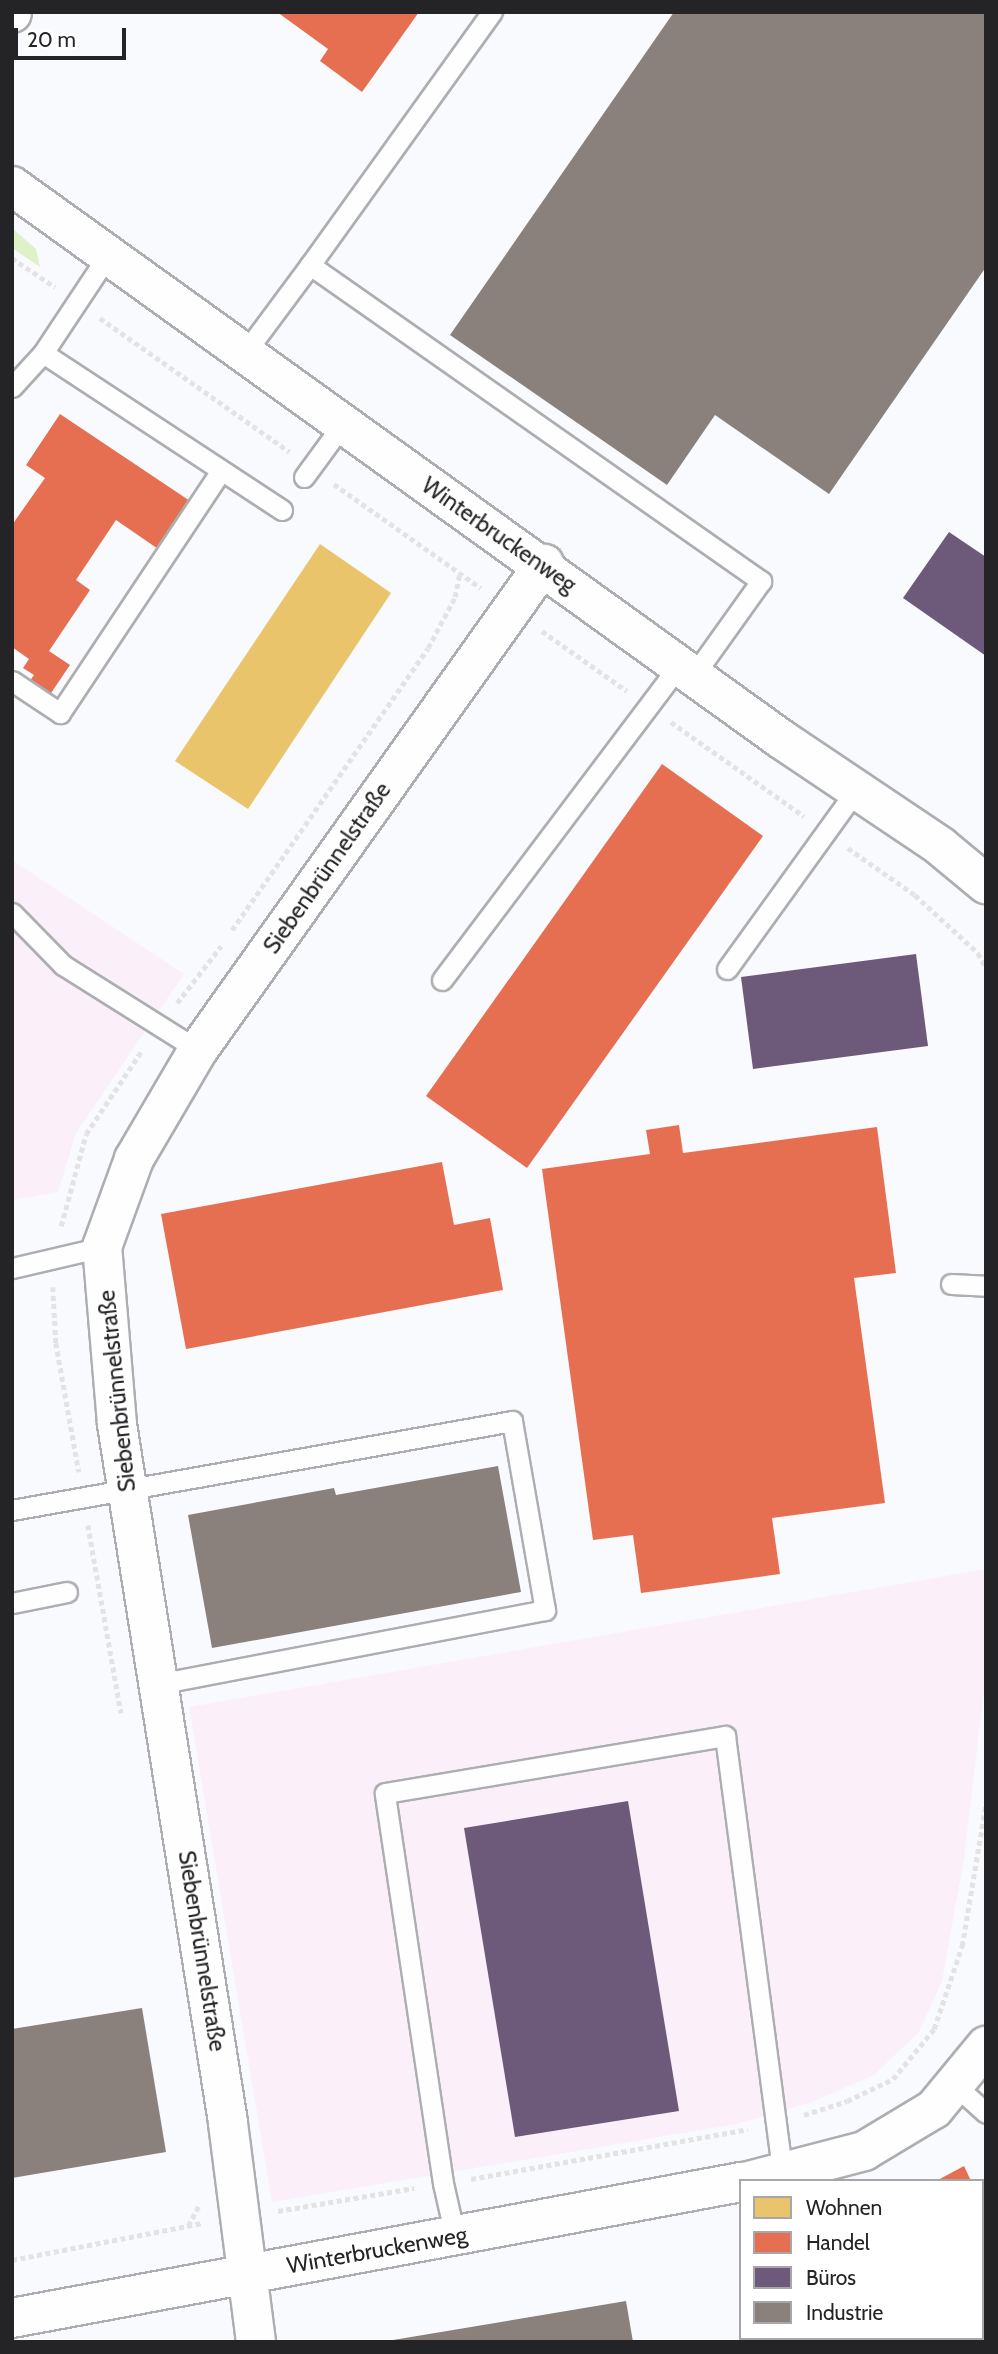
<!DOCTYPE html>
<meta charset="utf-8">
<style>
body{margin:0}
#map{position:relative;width:998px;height:2354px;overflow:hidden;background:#f8fafd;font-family:Cabin,sans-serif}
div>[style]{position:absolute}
.industrial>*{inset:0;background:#fbf0f9}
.green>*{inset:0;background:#dff1c8}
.homes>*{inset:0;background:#e9c46a}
.shops>*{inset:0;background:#e76f51}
.offices>*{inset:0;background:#6d597a}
.industry>*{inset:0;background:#8a817c}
.path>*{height:4.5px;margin-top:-2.25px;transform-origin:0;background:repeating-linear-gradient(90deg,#e3e3e4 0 5px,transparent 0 8.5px)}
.roads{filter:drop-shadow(2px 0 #adaeb1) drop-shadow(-2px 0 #adaeb1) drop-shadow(0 2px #adaeb1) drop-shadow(0 -2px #adaeb1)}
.lane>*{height:19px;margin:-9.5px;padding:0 9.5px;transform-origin:9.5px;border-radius:9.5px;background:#fefeff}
.street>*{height:38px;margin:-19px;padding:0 19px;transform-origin:19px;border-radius:19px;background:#fefeff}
.secondary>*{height:38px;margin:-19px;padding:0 19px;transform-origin:19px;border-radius:19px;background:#fefeff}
span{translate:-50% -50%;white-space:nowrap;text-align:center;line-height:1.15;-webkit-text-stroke:7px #fff;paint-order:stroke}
.street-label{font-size:23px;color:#242427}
.frame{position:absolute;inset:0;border:14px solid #242427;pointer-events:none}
.legend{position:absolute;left:739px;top:2179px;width:245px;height:161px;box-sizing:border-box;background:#fff;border:2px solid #a7a7a9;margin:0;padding:9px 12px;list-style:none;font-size:21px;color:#242427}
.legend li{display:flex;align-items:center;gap:14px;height:35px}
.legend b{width:35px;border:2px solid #a7a7a9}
.scale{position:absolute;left:14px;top:28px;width:112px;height:32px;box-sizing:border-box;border:4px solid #242427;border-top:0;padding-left:9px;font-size:21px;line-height:24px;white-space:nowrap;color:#242427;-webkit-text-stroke:5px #fff;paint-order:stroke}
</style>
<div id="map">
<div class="industrial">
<div style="clip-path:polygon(12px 860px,184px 974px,76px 1133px,58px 1192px,12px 1200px)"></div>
<div style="clip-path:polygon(986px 1569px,986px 1674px,964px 1859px,942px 1981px,919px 2032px,874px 2075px,812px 2102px,737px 2124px,272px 2202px,189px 1707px)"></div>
</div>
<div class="green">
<div style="clip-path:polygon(12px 228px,36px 249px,40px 267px,12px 248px)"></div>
</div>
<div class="homes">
<div style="clip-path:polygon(320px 544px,391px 593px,248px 809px,175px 761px)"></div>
</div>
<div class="shops">
<div style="clip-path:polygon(277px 12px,419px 12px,362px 92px,320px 61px,328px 49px)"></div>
<div style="clip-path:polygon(60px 414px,196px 505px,164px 553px,116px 520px,76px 580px,90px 590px,49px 651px,70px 665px,49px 696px,29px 682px,34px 675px,23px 668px,29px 659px,12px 647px,12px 525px,45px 478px,26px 465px)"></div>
<div style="clip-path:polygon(662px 764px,763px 836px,527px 1168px,426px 1096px)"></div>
<div style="clip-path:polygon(679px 1125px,683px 1153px,877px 1127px,896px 1273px,854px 1278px,885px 1503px,772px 1518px,780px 1574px,641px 1593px,633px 1535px,593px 1540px,542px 1169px,650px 1154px,646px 1130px)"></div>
<div style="clip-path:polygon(442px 1162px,454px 1225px,490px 1218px,503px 1290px,186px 1349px,161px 1214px)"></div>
<div style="clip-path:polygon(964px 2166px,971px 2181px,936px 2181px)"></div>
<div style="clip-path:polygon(982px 2202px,986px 2209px,982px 2262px)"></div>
</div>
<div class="offices">
<div style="clip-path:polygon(949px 532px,986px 557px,986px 656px,903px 598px)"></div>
<div style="clip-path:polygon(916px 954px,928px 1046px,753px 1069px,741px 977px)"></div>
<div style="clip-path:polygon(628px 1801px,679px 2111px,515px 2137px,464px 1828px)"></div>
</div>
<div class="industry">
<div style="clip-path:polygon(674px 12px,986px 12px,986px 267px,829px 494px,715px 415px,667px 485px,450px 335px)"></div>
<div style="clip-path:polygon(498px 1466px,521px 1592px,212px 1648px,188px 1515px,334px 1488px,336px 1495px)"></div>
<div style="clip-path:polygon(142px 2008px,166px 2152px,12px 2178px,12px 2029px)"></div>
<div style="clip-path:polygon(626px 2301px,633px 2342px,393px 2342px,393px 2340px)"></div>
</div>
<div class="path">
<div style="left:12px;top:258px;width:52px;rotate:34deg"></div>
<div style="left:100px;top:318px;width:232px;rotate:35.2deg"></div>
<div style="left:334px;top:484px;width:180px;rotate:35.3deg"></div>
<div style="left:542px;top:631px;width:104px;rotate:35.2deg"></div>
<div style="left:671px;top:722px;width:163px;rotate:35.3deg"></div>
<div style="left:848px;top:848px;width:82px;rotate:35deg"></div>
<div style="left:915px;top:895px;width:86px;rotate:42.6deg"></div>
<div style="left:978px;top:953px;width:17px;rotate:62deg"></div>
<div style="left:232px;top:930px;width:343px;rotate:-55.2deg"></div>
<div style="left:428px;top:648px;width:58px;rotate:-62.1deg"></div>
<div style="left:455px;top:597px;width:25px;rotate:-79deg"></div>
<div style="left:177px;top:1003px;width:72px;rotate:-52.3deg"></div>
<div style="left:61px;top:1226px;width:95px;rotate:-74.8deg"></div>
<div style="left:86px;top:1134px;width:102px;rotate:-56.2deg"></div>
<div style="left:53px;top:1287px;width:56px;rotate:86.9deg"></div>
<div style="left:56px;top:1343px;width:131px;rotate:79.9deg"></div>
<div style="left:88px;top:1525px;width:191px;rotate:80deg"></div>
<div style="left:804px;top:2115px;width:45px;rotate:-18deg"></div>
<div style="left:847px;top:2101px;width:51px;rotate:-25.6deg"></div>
<div style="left:893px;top:2079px;width:65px;rotate:-50.6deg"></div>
<div style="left:934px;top:2029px;width:88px;rotate:-71.4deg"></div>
<div style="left:962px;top:1946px;width:146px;rotate:-80.5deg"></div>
<div style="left:471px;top:2179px;width:281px;rotate:-10.2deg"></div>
<div style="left:278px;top:2211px;width:138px;rotate:-9.6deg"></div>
<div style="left:188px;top:2226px;width:24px;rotate:-62deg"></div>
<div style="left:12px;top:2260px;width:195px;rotate:-11deg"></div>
</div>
<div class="roads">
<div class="lane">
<div style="left:310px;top:265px;width:312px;rotate:-54.3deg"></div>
<div style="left:43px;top:353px;width:286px;rotate:33.3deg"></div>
<div style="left:244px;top:354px;width:111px;rotate:-53.4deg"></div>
<div style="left:310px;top:265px;width:551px;rotate:35.02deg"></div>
<div style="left:761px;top:581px;width:115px;rotate:125.5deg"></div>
<div style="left:12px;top:387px;width:46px;rotate:-47.6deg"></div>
<div style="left:43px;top:353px;width:118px;rotate:-56.4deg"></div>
<div style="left:304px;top:477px;width:64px;rotate:-53.8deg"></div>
<div style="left:12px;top:681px;width:58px;rotate:33.7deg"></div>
<div style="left:60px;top:713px;width:291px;rotate:-56.4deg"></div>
<div style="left:12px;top:913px;width:73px;rotate:45.6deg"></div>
<div style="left:63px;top:965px;width:160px;rotate:32.2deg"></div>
<div style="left:727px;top:969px;width:222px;rotate:-54.2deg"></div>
<div style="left:442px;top:980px;width:394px;rotate:-53deg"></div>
<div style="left:12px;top:1268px;width:92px;rotate:-13.1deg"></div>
<div style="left:951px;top:1284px;width:35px;rotate:3deg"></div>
<div style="left:12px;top:1510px;width:508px;rotate:-10.09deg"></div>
<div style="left:512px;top:1421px;width:192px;rotate:80.1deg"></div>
<div style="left:545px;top:1610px;width:391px;rotate:169.2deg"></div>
<div style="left:12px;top:1603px;width:56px;rotate:-11.3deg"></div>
<div style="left:956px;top:2086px;width:40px;rotate:42deg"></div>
<div style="left:455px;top:2236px;width:54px;rotate:-102.8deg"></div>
<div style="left:443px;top:2183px;width:394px;rotate:-98.5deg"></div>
<div style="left:385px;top:1793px;width:345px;rotate:-9.5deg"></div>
<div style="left:725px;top:1736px;width:442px;rotate:82.5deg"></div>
<div style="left:842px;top:2338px;width:4px;rotate:90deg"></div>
</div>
<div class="street">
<div style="left:12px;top:13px;width:1px;rotate:-90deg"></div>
<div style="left:256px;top:2342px;width:222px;rotate:-97.3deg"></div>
<div style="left:228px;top:2122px;width:707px;rotate:-99.04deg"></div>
<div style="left:117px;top:1424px;width:178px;rotate:-94.8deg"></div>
<div style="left:102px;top:1247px;width:94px;rotate:-70deg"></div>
<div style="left:134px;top:1159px;width:126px;rotate:-59.6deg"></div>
<div style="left:198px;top:1050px;width:597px;rotate:-54.55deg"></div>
</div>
<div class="secondary">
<div style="left:12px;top:186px;width:947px;rotate:35.72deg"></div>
<div style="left:781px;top:739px;width:192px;rotate:33.9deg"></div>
<div style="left:940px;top:846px;width:60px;rotate:39.6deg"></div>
<div style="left:749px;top:2181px;width:119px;rotate:-14.6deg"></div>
<div style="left:864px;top:2151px;width:82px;rotate:-31deg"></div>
<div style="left:934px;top:2109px;width:82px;rotate:-50.5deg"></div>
<div style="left:12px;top:2318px;width:742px;rotate:-10.57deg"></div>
</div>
</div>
<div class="street-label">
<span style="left:499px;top:535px;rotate:35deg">Winterbruckenweg</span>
<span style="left:327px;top:868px;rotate:-55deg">Siebenbrünnelstraße</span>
<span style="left:117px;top:1391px;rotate:-96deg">Siebenbrünnelstraße</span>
<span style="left:202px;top:1951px;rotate:81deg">Siebenbrünnelstraße</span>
<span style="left:377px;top:2250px;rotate:-10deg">Winterbruckenweg</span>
</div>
<div class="frame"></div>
<ul class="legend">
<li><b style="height:19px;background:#e9c46a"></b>Wohnen</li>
<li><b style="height:19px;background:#e76f51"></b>Handel</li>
<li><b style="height:19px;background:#6d597a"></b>Büros</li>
<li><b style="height:19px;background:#8a817c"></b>Industrie</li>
</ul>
<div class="scale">20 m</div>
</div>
